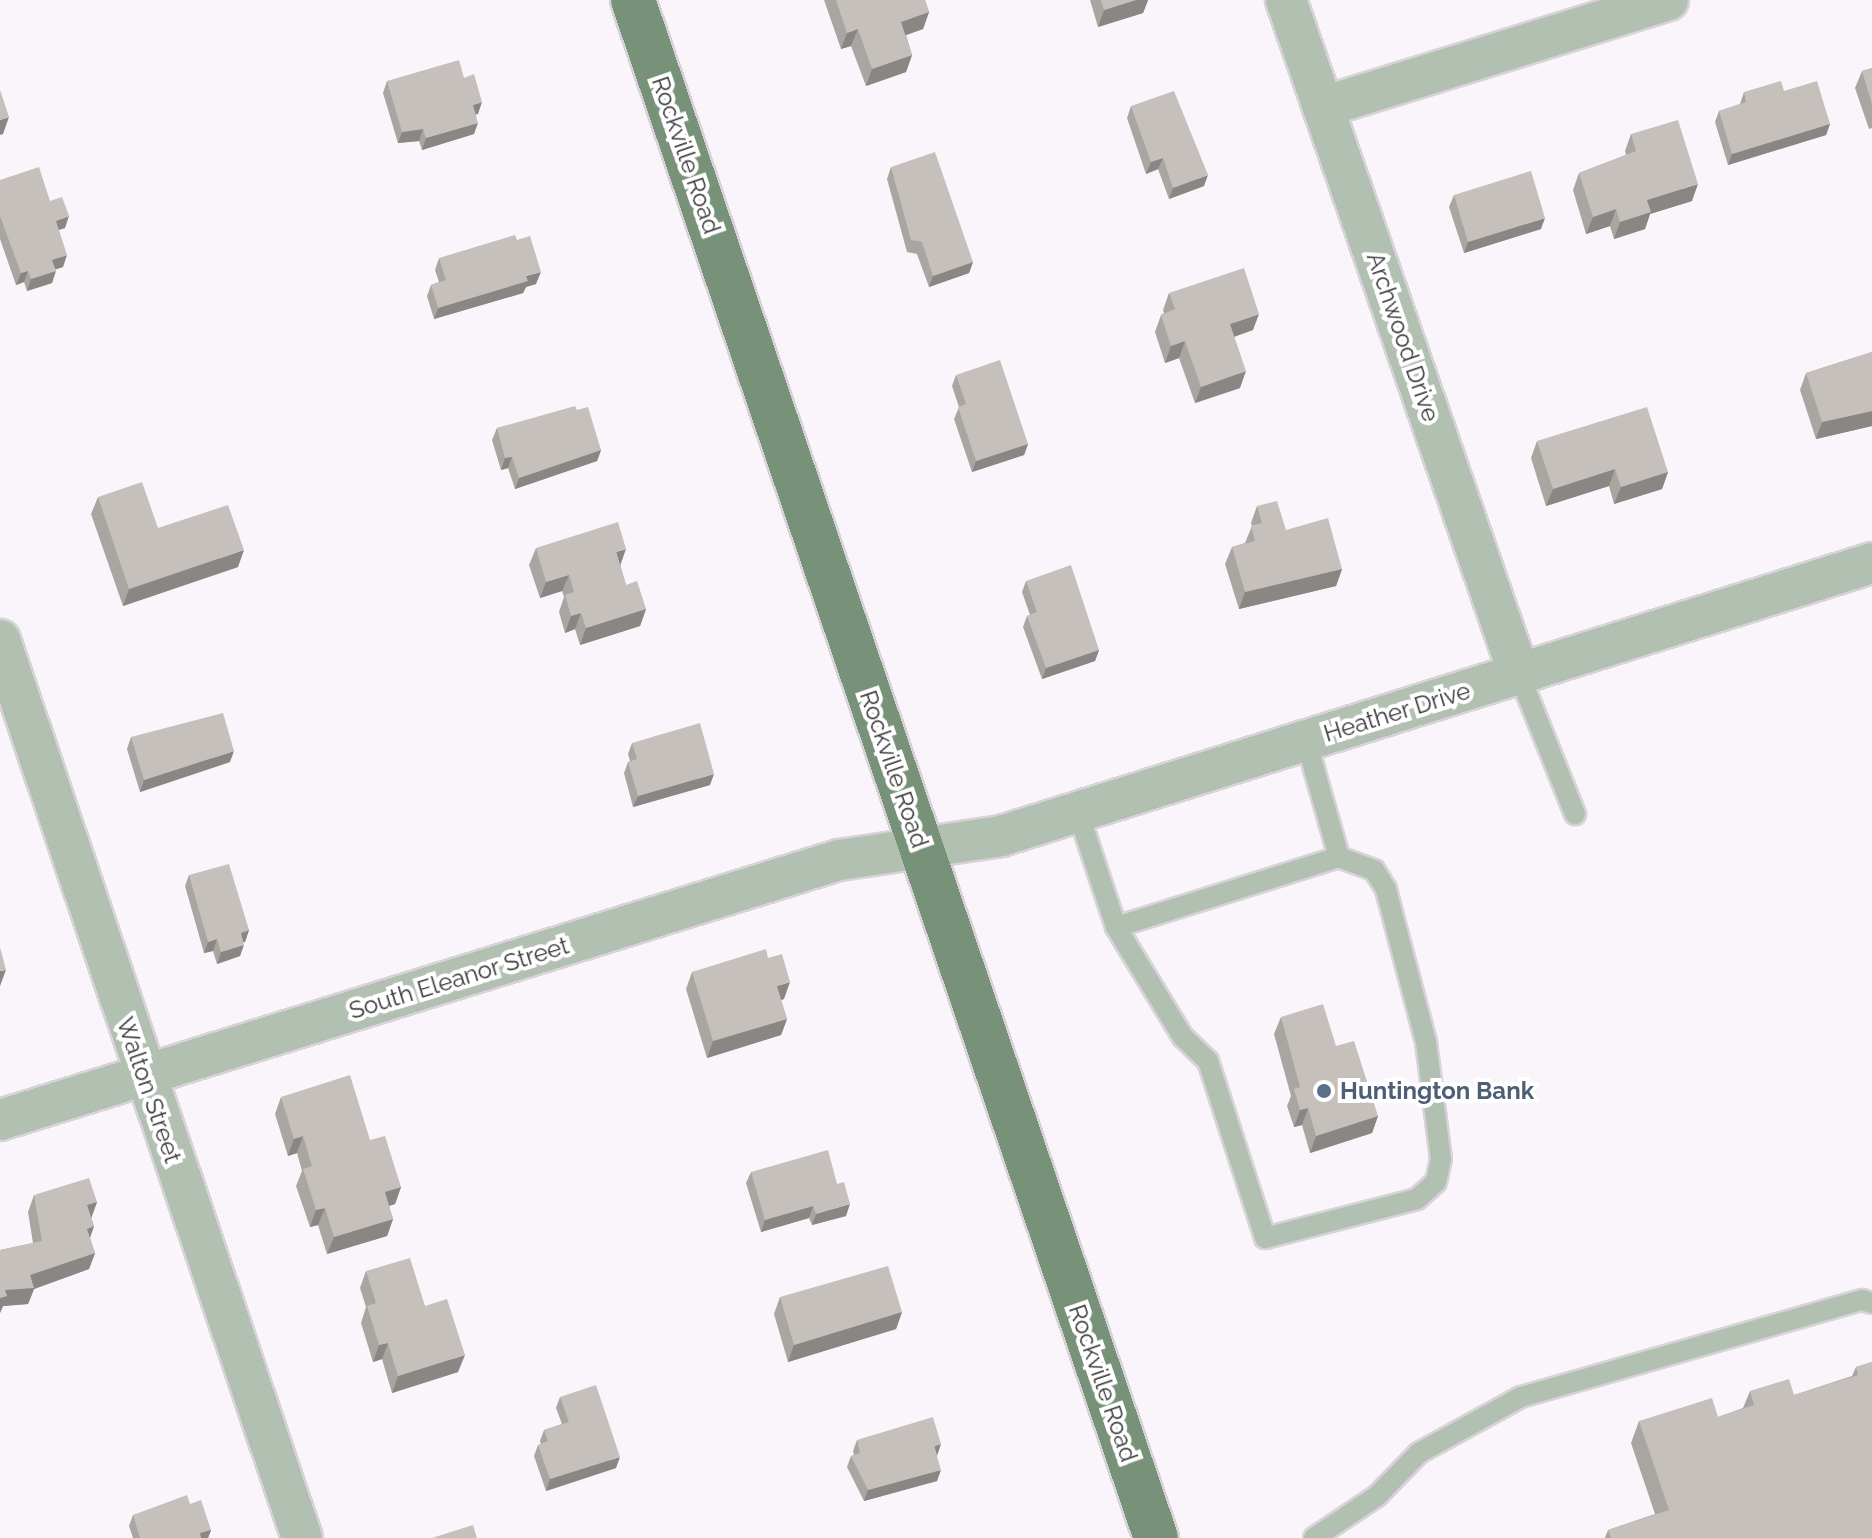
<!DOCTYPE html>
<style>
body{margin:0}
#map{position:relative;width:1872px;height:1538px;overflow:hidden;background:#f9f5fb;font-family:Raleway,sans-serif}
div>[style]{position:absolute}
.roads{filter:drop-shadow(2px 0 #d7d3d8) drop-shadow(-2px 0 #d7d3d8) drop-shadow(0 2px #d7d3d8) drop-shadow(0 -2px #d7d3d8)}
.lane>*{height:20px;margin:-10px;padding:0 10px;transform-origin:10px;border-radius:10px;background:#b2c0b2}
.street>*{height:40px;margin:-20px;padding:0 20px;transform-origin:20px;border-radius:20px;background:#b2c0b2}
.primary>*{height:44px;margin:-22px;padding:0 22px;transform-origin:22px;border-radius:22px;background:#779279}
.wall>*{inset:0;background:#a9a5a1}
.shaded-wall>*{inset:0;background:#8a8683}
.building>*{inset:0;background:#c5c0bb}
.dots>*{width:22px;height:22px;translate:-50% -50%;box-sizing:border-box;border:4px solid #fff;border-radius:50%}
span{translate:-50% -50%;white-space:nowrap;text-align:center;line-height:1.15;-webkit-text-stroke:8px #fff;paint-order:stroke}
.street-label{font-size:24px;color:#3a393b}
.service-label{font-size:24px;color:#4e5e75;font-weight:700}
.left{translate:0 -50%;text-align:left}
</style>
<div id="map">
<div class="roads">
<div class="lane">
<div style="left:1519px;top:674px;width:151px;rotate:68.2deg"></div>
<div style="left:1078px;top:812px;width:121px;rotate:71.7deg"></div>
<div style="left:1116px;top:927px;width:234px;rotate:-17.4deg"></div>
<div style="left:1339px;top:857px;width:122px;rotate:-105.8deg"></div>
<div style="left:1116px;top:927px;width:129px;rotate:58.7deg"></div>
<div style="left:1183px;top:1037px;width:35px;rotate:44deg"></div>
<div style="left:1208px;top:1061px;width:186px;rotate:72.1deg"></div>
<div style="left:1265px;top:1238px;width:157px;rotate:-14.4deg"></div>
<div style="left:1417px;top:1199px;width:25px;rotate:-42deg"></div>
<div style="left:1436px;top:1182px;width:24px;rotate:-78deg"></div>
<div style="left:1441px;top:1159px;width:118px;rotate:-97.3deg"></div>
<div style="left:1426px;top:1042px;width:158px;rotate:-104.7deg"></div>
<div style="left:1386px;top:889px;width:22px;rotate:-122deg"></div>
<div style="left:1374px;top:870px;width:37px;rotate:-160deg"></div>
<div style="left:1314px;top:1538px;width:76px;rotate:-33.7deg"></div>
<div style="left:1377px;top:1496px;width:60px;rotate:-45.7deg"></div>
<div style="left:1419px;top:1453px;width:116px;rotate:-28.8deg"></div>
<div style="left:1521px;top:1397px;width:355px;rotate:-15.9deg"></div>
<div style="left:1862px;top:1300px;width:10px;rotate:17deg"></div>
</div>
<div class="street">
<div style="left:1286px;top:0;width:713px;rotate:70.93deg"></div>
<div style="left:1323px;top:107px;width:361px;rotate:-17.2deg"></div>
<div style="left:0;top:640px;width:947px;rotate:71.41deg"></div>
<div style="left:0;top:1120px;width:878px;rotate:-17.22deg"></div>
<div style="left:839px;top:860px;width:164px;rotate:-8.4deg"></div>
<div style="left:1001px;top:836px;width:913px;rotate:-17.4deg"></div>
</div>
<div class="primary">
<div style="left:633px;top:0;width:1624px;rotate:71.22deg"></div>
</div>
</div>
<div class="wall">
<div style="clip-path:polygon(824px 0,925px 0,929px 12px,923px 29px,906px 35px,912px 55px,906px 72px,866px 86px,851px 46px,841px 49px)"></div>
<div style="clip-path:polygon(1090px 0,1148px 0,1143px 13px,1098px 27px)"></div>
<div style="clip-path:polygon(1872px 68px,1872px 128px,1869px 129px,1855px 88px,1862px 71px)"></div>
<div style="clip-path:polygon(464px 78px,478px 114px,476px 114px,474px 134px,422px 150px,419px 141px,398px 143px,383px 93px,387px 81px)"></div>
<div style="clip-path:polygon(1784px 91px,1830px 124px,1826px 135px,1728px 165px,1715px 122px,1719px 111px,1740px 104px,1744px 92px)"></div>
<div style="clip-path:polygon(1131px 106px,1204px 186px,1169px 199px,1158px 169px,1146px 174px,1127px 118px)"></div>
<div style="clip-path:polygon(1631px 134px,1692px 201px,1650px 214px,1645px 229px,1614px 239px,1610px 226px,1586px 234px,1573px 190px,1579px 173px,1626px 155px,1625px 151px)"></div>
<div style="clip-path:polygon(891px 167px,973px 262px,969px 273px,929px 287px,917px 254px,907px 252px,887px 179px)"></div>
<div style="clip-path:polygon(0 180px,50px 201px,65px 228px,59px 230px,63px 267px,55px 269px,52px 283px,27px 291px,24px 282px,16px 285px,0 239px)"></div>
<div style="clip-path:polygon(1454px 195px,1541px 229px,1464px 253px,1449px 207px)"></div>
<div style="clip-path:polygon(439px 258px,536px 284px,526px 287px,523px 293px,434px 319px,427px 296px,431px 285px,439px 282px,435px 270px)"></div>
<div style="clip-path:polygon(1169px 293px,1253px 330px,1234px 337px,1240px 388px,1195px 403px,1179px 358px,1165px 363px,1155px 332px,1161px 315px,1164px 313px,1163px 310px)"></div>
<div style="clip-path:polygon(1872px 352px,1872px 426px,1816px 439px,1800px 390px,1806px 373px)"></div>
<div style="clip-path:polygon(956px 375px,1028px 444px,1024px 455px,972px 472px,954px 419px,959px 407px,952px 386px)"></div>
<div style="clip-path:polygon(577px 410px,601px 450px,597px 461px,515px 489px,508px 468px,501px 470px,492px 440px,497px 428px)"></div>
<div style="clip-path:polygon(1537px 441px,1668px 472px,1662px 489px,1614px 504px,1609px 486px,1546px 506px,1531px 458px)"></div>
<div style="clip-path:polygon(98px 497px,158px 528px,238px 567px,123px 606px,91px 514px)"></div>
<div style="clip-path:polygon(1257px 506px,1286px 530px,1342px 569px,1336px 586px,1239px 609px,1225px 564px,1232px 547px,1245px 543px,1252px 526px,1251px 523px)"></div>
<div style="clip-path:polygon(536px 548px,620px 564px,626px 585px,646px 609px,640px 626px,580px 645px,575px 629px,565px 633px,559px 612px,564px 597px,562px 591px,540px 598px,529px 565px)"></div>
<div style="clip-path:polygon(1026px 581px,1099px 650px,1095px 661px,1042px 679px,1023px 627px,1027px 616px,1030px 615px,1022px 592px)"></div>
<div style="clip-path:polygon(131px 737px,230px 762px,140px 792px,127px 749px)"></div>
<div style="clip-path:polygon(632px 743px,710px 785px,633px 807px,624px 773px,628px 762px,630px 761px,628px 754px)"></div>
<div style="clip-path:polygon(189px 875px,249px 930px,245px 942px,243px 942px,240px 956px,217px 964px,213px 951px,204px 953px,185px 886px)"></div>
<div style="clip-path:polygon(768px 958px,784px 999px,781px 1000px,787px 1019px,781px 1035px,707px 1058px,686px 989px,692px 972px)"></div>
<div style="clip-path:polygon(1281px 1017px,1336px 1046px,1378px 1116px,1372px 1133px,1310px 1153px,1302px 1125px,1294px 1127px,1287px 1106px,1291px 1096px,1274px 1034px)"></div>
<div style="clip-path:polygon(281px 1097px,370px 1140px,401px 1187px,395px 1204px,389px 1206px,393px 1219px,387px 1236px,327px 1254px,318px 1225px,310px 1227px,296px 1186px,302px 1171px,297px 1153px,288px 1156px,275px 1114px)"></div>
<div style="clip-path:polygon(751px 1172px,846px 1216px,812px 1225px,809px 1218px,761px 1232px,746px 1183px)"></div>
<div style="clip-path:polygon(34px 1195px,97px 1202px,91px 1217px,94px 1226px,90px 1238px,95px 1253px,89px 1269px,34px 1289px,28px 1304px,3px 1306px,0 1313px,0 1250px,33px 1243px,28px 1212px)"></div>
<div style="clip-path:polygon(366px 1271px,425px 1306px,458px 1372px,392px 1393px,382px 1359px,373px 1362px,361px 1323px,366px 1307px,360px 1288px)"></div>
<div style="clip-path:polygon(780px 1297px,902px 1312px,896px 1329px,788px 1362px,774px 1314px)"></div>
<div style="clip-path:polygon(1872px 1362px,1872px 1538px,1605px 1538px,1608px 1530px,1655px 1514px,1631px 1443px,1639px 1421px,1718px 1417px,1743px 1408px,1750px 1391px,1794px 1395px,1852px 1376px,1856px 1367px)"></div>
<div style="clip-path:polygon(560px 1397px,616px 1468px,546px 1491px,534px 1456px,538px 1445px,541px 1444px,540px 1441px,544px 1430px,562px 1424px,556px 1408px)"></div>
<div style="clip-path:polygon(857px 1440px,937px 1455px,937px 1481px,864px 1501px,847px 1467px,851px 1456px,854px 1455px,853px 1451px)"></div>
<div style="clip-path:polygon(190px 1504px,211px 1530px,208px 1538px,133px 1538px,129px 1526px,133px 1515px)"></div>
</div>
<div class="shaded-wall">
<div style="clip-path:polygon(1136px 0,1148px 0,1143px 13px,1098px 27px,1104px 10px)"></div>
<div style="clip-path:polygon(929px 12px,923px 29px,895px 39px,901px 22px)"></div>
<div style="clip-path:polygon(858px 29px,851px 46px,841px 49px,847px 33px)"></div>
<div style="clip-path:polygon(912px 55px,906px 72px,866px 86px,872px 69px)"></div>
<div style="clip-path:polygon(482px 102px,478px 114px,469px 116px,473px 105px)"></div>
<div style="clip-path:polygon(9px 117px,3px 134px,0 135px,0 120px)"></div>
<div style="clip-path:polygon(478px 123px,474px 134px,422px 150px,426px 138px)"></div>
<div style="clip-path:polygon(1830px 124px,1826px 135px,1728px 165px,1732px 154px)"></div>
<div style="clip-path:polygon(423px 129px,419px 141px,398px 143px,402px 132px)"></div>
<div style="clip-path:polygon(1163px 158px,1158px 169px,1146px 174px,1151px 162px)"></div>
<div style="clip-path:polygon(1208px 175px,1204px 186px,1169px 199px,1173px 188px)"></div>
<div style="clip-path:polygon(1698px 184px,1692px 201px,1650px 214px,1645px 229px,1614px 239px,1620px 222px,1647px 200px)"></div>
<div style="clip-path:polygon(1616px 209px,1610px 226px,1586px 234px,1593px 217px)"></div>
<div style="clip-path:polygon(69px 216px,65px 228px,52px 232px,56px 221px)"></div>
<div style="clip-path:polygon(1545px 218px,1541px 229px,1464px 253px,1468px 242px)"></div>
<div style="clip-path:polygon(67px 255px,63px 267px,48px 272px,52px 260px)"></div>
<div style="clip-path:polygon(973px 262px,969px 273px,929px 287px,933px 276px)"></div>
<div style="clip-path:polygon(28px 271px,24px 282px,16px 285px,21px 273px)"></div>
<div style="clip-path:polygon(56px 271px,52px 283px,27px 291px,31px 279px)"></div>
<div style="clip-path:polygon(541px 272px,536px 284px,526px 287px,523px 293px,434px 319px,438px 308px,526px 276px)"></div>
<div style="clip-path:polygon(1259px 314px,1253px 330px,1224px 340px,1230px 324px)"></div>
<div style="clip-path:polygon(1185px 341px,1179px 358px,1165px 363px,1171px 346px)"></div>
<div style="clip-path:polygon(1246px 371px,1240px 388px,1195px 403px,1201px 387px)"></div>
<div style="clip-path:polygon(1872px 411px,1872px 426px,1816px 439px,1822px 422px)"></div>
<div style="clip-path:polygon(1028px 444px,1024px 455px,972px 472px,976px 461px)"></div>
<div style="clip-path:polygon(601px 450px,597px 461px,515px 489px,519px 478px)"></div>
<div style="clip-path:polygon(512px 457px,508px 468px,501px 470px,505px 458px)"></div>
<div style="clip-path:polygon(1615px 469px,1609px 486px,1546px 506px,1553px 489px)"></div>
<div style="clip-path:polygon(1668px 472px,1662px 489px,1614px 504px,1621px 487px)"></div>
<div style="clip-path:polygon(626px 549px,620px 566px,616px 552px)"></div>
<div style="clip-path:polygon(244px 550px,238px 567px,123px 606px,129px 589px)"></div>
<div style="clip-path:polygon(1342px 569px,1336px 586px,1239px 609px,1245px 592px)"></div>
<div style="clip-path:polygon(569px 575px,562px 591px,540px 598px,546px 582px)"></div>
<div style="clip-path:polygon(646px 609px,640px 626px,580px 645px,586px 628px)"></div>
<div style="clip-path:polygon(581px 613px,575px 629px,565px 633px,571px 616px)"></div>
<div style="clip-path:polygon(1099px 650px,1095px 661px,1042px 679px,1046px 668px)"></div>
<div style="clip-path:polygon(234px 751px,230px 762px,140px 792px,144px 780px)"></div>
<div style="clip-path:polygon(714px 774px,710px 785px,633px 807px,638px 796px)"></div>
<div style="clip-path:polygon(249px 930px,245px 942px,236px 944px,241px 933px)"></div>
<div style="clip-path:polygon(217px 939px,213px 951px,204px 953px,208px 942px)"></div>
<div style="clip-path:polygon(244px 945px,240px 956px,217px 964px,221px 952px)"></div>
<div style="clip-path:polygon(6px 970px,0 986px,0 971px)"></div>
<div style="clip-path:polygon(790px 982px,784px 999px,771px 1003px,777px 986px)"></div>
<div style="clip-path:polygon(787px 1019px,781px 1035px,707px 1058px,713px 1041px)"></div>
<div style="clip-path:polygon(1308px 1108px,1302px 1125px,1294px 1127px,1300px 1110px)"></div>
<div style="clip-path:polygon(1378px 1116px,1372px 1133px,1310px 1153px,1316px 1136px)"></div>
<div style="clip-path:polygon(303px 1136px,297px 1153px,288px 1156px,294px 1139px)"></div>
<div style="clip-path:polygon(401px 1187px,395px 1204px,379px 1209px,385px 1192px)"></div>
<div style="clip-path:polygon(97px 1202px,91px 1219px,87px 1205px)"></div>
<div style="clip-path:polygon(850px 1204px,846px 1216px,812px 1225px,816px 1214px)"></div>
<div style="clip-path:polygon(813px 1206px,809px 1218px,761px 1232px,765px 1220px)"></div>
<div style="clip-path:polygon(325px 1208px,318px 1225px,310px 1227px,316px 1210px)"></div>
<div style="clip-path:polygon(393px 1219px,387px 1236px,327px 1254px,334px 1237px)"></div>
<div style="clip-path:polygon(94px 1226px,88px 1243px,87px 1229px)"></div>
<div style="clip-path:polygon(95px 1253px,89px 1269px,34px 1289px,28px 1304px,3px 1306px,0 1313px,0 1298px,5px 1290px,30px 1275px)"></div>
<div style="clip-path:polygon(902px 1312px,896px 1329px,788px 1362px,794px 1345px)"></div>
<div style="clip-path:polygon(388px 1343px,382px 1359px,373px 1362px,379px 1345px)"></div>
<div style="clip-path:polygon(465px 1355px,458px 1372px,392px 1393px,398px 1376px)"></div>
<div style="clip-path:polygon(941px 1444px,937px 1456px,934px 1446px)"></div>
<div style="clip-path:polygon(620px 1457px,616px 1468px,546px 1491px,550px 1479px)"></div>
<div style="clip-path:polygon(941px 1470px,937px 1481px,864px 1501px,868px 1490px)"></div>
<div style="clip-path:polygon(211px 1530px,208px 1538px,198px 1538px,200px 1533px)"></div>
</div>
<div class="building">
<div style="clip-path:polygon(836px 0,925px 0,929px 12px,901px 22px,912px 55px,872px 69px,858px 29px,847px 33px)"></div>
<div style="clip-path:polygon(1101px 0,1136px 0,1104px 10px)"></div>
<div style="clip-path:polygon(459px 60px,464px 78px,474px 74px,482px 102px,473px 105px,478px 123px,426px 138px,423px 129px,402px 132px,387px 81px)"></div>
<div style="clip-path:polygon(1872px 68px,1872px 104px,1862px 71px)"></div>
<div style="clip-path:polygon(1781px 81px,1784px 91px,1817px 81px,1830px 124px,1732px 154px,1719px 111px,1746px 102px,1744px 92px)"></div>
<div style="clip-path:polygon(0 90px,9px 117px,0 120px)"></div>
<div style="clip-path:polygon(1174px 91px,1208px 175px,1173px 188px,1163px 158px,1151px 162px,1131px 106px)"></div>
<div style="clip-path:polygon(1678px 120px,1698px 184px,1647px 200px,1651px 212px,1620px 222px,1616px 209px,1593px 217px,1579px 173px,1636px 151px,1631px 134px)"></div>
<div style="clip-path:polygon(935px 152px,973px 262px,933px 276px,922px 242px,911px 240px,891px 167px)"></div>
<div style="clip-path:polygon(39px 167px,50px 201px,62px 197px,69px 216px,56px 221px,67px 255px,52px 260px,56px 271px,31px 279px,28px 271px,21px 273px,0 216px,0 180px)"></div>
<div style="clip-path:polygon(1531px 171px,1545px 218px,1468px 242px,1454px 195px)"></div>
<div style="clip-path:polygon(515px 235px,517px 240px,530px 236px,541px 272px,526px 276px,528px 281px,438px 308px,431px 285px,446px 280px,439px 258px)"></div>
<div style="clip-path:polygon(1244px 268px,1259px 314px,1230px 324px,1246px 371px,1201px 387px,1185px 341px,1171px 346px,1161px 315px,1175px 309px,1169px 293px)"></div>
<div style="clip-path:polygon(1872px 352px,1872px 411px,1822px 422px,1806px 373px)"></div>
<div style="clip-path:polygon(1000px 360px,1028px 444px,976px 461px,958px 407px,966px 404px,956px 375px)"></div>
<div style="clip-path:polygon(575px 406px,577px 410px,588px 407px,601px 450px,519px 478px,512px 457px,505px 458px,497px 428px)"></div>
<div style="clip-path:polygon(1647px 407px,1668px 472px,1621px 487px,1615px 469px,1553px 489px,1537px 441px)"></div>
<div style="clip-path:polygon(142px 482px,158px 528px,228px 505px,244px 550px,129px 589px,98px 497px)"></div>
<div style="clip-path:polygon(1277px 501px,1286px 530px,1328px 518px,1342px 569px,1245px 592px,1232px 547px,1255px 541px,1251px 526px,1262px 523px,1257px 506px)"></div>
<div style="clip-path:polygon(618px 522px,626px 549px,616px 552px,626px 585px,637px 581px,646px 609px,586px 628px,581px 613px,571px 616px,565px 595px,574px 592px,569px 575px,546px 582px,536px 548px)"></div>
<div style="clip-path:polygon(1071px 565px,1099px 650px,1046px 668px,1027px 616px,1037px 612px,1026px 581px)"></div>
<div style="clip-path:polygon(223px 713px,234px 751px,144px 780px,131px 737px)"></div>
<div style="clip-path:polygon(700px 723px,714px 774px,638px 796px,628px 762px,637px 759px,632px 743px)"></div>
<div style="clip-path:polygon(229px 864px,249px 930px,241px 933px,244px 945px,221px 952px,217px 939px,208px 942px,189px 875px)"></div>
<div style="clip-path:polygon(0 947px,6px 970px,0 971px)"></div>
<div style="clip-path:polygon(766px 949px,768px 958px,782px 954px,790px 982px,777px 986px,787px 1019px,713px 1041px,692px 972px)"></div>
<div style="clip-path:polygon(1323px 1004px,1336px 1046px,1354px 1041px,1378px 1116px,1316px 1136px,1308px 1108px,1300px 1110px,1294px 1089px,1300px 1087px,1281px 1017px)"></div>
<div style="clip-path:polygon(350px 1075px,370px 1140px,385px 1136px,401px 1187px,385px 1192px,393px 1219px,334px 1237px,325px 1208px,316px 1210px,303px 1169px,312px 1166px,303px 1136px,294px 1139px,281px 1097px)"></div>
<div style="clip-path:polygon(828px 1150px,837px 1184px,844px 1182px,850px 1204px,816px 1214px,813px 1206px,765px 1220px,751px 1172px)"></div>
<div style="clip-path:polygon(89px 1178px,97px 1202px,87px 1205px,94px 1226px,87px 1229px,95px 1253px,30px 1275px,34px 1288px,5px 1290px,7px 1296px,0 1298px,0 1250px,42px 1241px,34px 1195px)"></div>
<div style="clip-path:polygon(410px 1258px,425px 1306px,447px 1299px,465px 1355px,398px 1376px,388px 1343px,379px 1345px,367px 1306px,376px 1303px,366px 1271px)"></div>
<div style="clip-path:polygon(888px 1266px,902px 1312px,794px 1345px,780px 1297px)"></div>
<div style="clip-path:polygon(1872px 1362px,1872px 1538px,1611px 1538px,1608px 1530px,1669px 1510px,1639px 1421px,1712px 1398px,1718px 1417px,1754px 1405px,1750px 1391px,1789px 1379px,1794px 1395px,1858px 1375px,1856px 1367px)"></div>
<div style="clip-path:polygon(596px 1385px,620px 1457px,550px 1479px,538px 1445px,548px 1441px,544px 1430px,569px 1422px,560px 1397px)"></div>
<div style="clip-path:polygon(933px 1417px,941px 1444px,934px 1446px,941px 1470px,868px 1490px,851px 1456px,860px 1453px,857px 1440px)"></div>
<div style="clip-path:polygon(187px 1495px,190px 1504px,201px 1500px,211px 1530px,200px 1533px,201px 1538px,140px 1538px,133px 1515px)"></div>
<div style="clip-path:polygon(473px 1525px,477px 1538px,432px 1538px)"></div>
</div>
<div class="dots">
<div style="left:1324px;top:1091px;background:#5c6f8a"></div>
</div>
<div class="street-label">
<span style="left:686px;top:155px;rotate:71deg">Rockville Road</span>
<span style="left:1403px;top:337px;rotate:71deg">Archwood Drive</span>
<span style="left:1397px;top:712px;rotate:-17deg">Heather Drive</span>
<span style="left:894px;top:769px;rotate:71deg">Rockville Road</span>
<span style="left:459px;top:978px;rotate:-17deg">South Eleanor Street</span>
<span style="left:149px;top:1090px;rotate:71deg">Walton Street</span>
<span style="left:1103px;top:1383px;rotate:71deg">Rockville Road</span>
</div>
<div class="service-label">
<span class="left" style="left:1340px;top:1091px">Huntington Bank</span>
</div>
</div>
